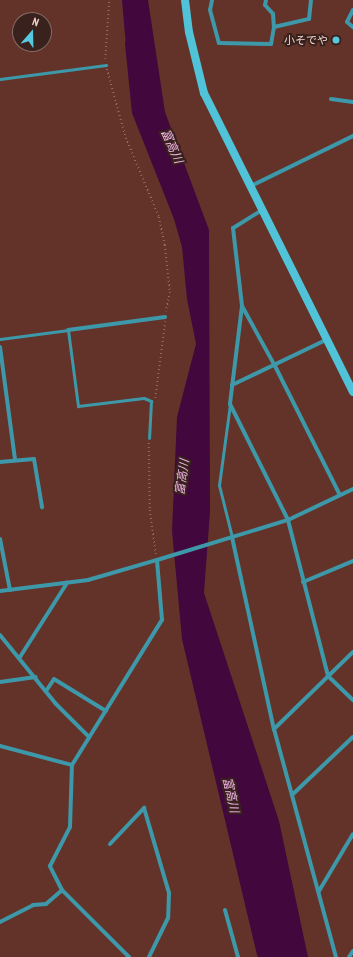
<!DOCTYPE html>
<html>
<head>
<meta charset="utf-8">
<style>
  body { margin:0 }
  #map { position:relative; width:353px; height:957px; overflow:hidden; background:#633329; font-family:"PT Sans Narrow","Noto Sans JP",sans-serif }
  div>[style] { position:absolute }
  .water>* { inset:0; background:#42073c }
  .river>* { height:14px; margin:-7px; padding:0 7px; transform-origin:7px; border-radius:7px; background:#42073c }
  .path>* { height:1.5px; margin-top:-0.75px; transform-origin:0; background:repeating-linear-gradient(90deg,#946a61 0 1px,transparent 0 4px) }
  .lane>* { height:3px; margin:-1.5px; padding:0 1.5px; transform-origin:1.5px; border-radius:1.5px; background:#3d98a9 }
  .street>* { height:4px; margin:-2px; padding:0 2px; transform-origin:2px; border-radius:2px; background:#3d98a9 }
  .secondary>* { height:8px; margin:-4px; padding:0 4px; transform-origin:4px; border-radius:4px; background:#50c3d9 }
  .dots>* { width:11px; height:11px; translate:-50% -50%; box-sizing:border-box; border:2px solid #39221e; border-radius:50% }
  span { translate:-50% -50%; white-space:nowrap; text-align:center; line-height:1.15; -webkit-text-stroke:4px #39221e; paint-order:stroke }
  .poi-label { font-size:11px; color:#f4d5ce }
  .right { translate:-100% -50%; text-align:right }
  .water-label { font-size:12px; color:#f5b6ea; font-style:italic }
  .north { position:absolute; left:12px; top:12px; width:40px; height:40px; box-sizing:border-box; background:#39221e; border:1px solid #846a64; border-radius:50%; rotate:20deg; font-size:11px; font-weight:700; line-height:16px; text-align:center; color:#f4d5ce }
  .north::after { content:''; display:block; margin:auto; width:14px; height:18px; background:#56c9e0; clip-path:polygon(50% 0,100% 100%,50% 72%,0 100%) }
</style>
</head>
<body>
<div id="map">
  <div class="water">
    <div style="clip-path:polygon(132px 0,148px 0,165px 112px,209px 230px,210px 512px,204px 593px,279px 821px,308px 957px,258px 957px,257px 955px,182px 639px,172px 531px,177px 417px,196px 344px,187px 299px,182px 247px,174px 219px,132px 113px,125px 44px)"></div>
  </div>
  <div class="river">
    <div style="left:129px;top:0;width:37px;rotate:85deg"></div>
  </div>
  <div class="path">
    <div style="left:105px;top:59px;width:59px;rotate:-86.1deg"></div>
    <div style="left:107px;top:69px;width:72px;rotate:74.6deg"></div>
    <div style="left:126px;top:138px;width:86px;rotate:67.3deg"></div>
    <div style="left:159px;top:217px;width:29px;rotate:78deg"></div>
    <div style="left:165px;top:245px;width:47px;rotate:83.9deg"></div>
    <div style="left:170px;top:292px;width:20px;rotate:101deg"></div>
    <div style="left:155px;top:398px;width:77px;rotate:-82.5deg"></div>
    <div style="left:149px;top:443px;width:67px;rotate:89.1deg"></div>
    <div style="left:150px;top:510px;width:45px;rotate:82.4deg"></div>
  </div>
  <div class="lane">
    <div style="left:0;top:79px;width:107px;rotate:-7.5deg"></div>
    <div style="left:0;top:339px;width:69px;rotate:-7.5deg"></div>
    <div style="left:68px;top:330px;width:77px;rotate:82.5deg"></div>
    <div style="left:78px;top:406px;width:66px;rotate:-6.9deg"></div>
    <div style="left:144px;top:398px;width:8px;rotate:23deg"></div>
    <div style="left:151px;top:401px;width:37px;rotate:93deg"></div>
    <div style="left:230px;top:404px;width:82px;rotate:97.7deg"></div>
    <div style="left:219px;top:485px;width:54px;rotate:76deg"></div>
  </div>
  <div class="street">
    <div style="left:212px;top:0;width:10px;rotate:101deg"></div>
    <div style="left:210px;top:10px;width:34px;rotate:75deg"></div>
    <div style="left:219px;top:43px;width:52px;rotate:1.1deg"></div>
    <div style="left:271px;top:44px;width:17px;rotate:-80deg"></div>
    <div style="left:274px;top:27px;width:36px;rotate:-13deg"></div>
    <div style="left:309px;top:19px;width:19px;rotate:-84deg"></div>
    <div style="left:266px;top:0;width:5px;rotate:101deg"></div>
    <div style="left:265px;top:5px;width:12px;rotate:48deg"></div>
    <div style="left:273px;top:14px;width:13px;rotate:86deg"></div>
    <div style="left:353px;top:10px;width:13px;rotate:117deg"></div>
    <div style="left:347px;top:22px;width:8px;rotate:40deg"></div>
    <div style="left:331px;top:99px;width:22px;rotate:8deg"></div>
    <div style="left:251px;top:186px;width:114px;rotate:-26.1deg"></div>
    <div style="left:262px;top:210px;width:34px;rotate:148deg"></div>
    <div style="left:233px;top:228px;width:79px;rotate:83.4deg"></div>
    <div style="left:242px;top:306px;width:99px;rotate:97deg"></div>
    <div style="left:230px;top:404px;width:130px;rotate:63.4deg"></div>
    <div style="left:288px;top:520px;width:161px;rotate:75.6deg"></div>
    <div style="left:328px;top:676px;width:35px;rotate:44deg"></div>
    <div style="left:242px;top:306px;width:68px;rotate:61.2deg"></div>
    <div style="left:275px;top:366px;width:144px;rotate:63.3deg"></div>
    <div style="left:68px;top:330px;width:98px;rotate:-7.6deg"></div>
    <div style="left:0;top:347px;width:114px;rotate:82.4deg"></div>
    <div style="left:232px;top:385px;width:104px;rotate:-25.6deg"></div>
    <div style="left:0;top:462px;width:34px;rotate:-5deg"></div>
    <div style="left:34px;top:459px;width:49px;rotate:80.5deg"></div>
    <div style="left:232px;top:537px;width:197px;rotate:77.7deg"></div>
    <div style="left:274px;top:729px;width:236px;rotate:74.8deg"></div>
    <div style="left:0;top:539px;width:52px;rotate:78.9deg"></div>
    <div style="left:303px;top:582px;width:54px;rotate:-22.8deg"></div>
    <div style="left:0;top:591px;width:89px;rotate:-7.1deg"></div>
    <div style="left:88px;top:580px;width:72px;rotate:-16.2deg"></div>
    <div style="left:157px;top:560px;width:137px;rotate:-17deg"></div>
    <div style="left:288px;top:520px;width:72px;rotate:-25.5deg"></div>
    <div style="left:0;top:635px;width:87px;rotate:51deg"></div>
    <div style="left:55px;top:703px;width:48px;rotate:45deg"></div>
    <div style="left:20px;top:657px;width:88px;rotate:-57.6deg"></div>
    <div style="left:0;top:682px;width:36px;rotate:-8deg"></div>
    <div style="left:46px;top:691px;width:14px;rotate:-56deg"></div>
    <div style="left:54px;top:679px;width:61px;rotate:31.6deg"></div>
    <div style="left:274px;top:729px;width:110px;rotate:-44.3deg"></div>
    <div style="left:0;top:746px;width:74px;rotate:14.8deg"></div>
    <div style="left:292px;top:795px;width:84px;rotate:-43.6deg"></div>
    <div style="left:110px;top:844px;width:50px;rotate:-46.6deg"></div>
    <div style="left:144px;top:808px;width:89px;rotate:73.6deg"></div>
    <div style="left:169px;top:893px;width:25px;rotate:92deg"></div>
    <div style="left:168px;top:918px;width:43px;rotate:116deg"></div>
    <div style="left:319px;top:891px;width:66px;rotate:-59.2deg"></div>
    <div style="left:225px;top:910px;width:49px;rotate:74.5deg"></div>
    <div style="left:0;top:922px;width:37px;rotate:-27deg"></div>
    <div style="left:33px;top:905px;width:13px;rotate:-4deg"></div>
    <div style="left:46px;top:904px;width:21px;rotate:-41deg"></div>
    <div style="left:129px;top:957px;width:95px;rotate:-135deg"></div>
    <div style="left:62px;top:890px;width:27px;rotate:-117deg"></div>
    <div style="left:50px;top:866px;width:44px;rotate:-62.9deg"></div>
    <div style="left:70px;top:827px;width:62px;rotate:-88.2deg"></div>
    <div style="left:72px;top:765px;width:171px;rotate:-58.2deg"></div>
    <div style="left:162px;top:620px;width:60px;rotate:-94.8deg"></div>
    <div style="left:349px;top:957px;width:7px;rotate:-56deg"></div>
  </div>
  <div class="secondary">
    <div style="left:185px;top:0;width:32px;rotate:83deg"></div>
    <div style="left:189px;top:32px;width:63px;rotate:76.2deg"></div>
    <div style="left:204px;top:93px;width:334px;rotate:63.5deg"></div>
  </div>
  <div class="dots">
    <div style="left:336px;top:40px;background:#56c9e0"></div>
  </div>
  <div class="poi-label">
    <span class="right" style="left:328px;top:40px">小そでや</span>
  </div>
  <div class="water-label">
    <span style="left:172px;top:146px;rotate:66deg">富高川</span>
    <span style="left:182px;top:477px;rotate:-82deg">富高川</span>
    <span style="left:231px;top:795px;rotate:77deg">富高川</span>
  </div>
  <div class="north">N</div>
</div>
</body>
</html>
